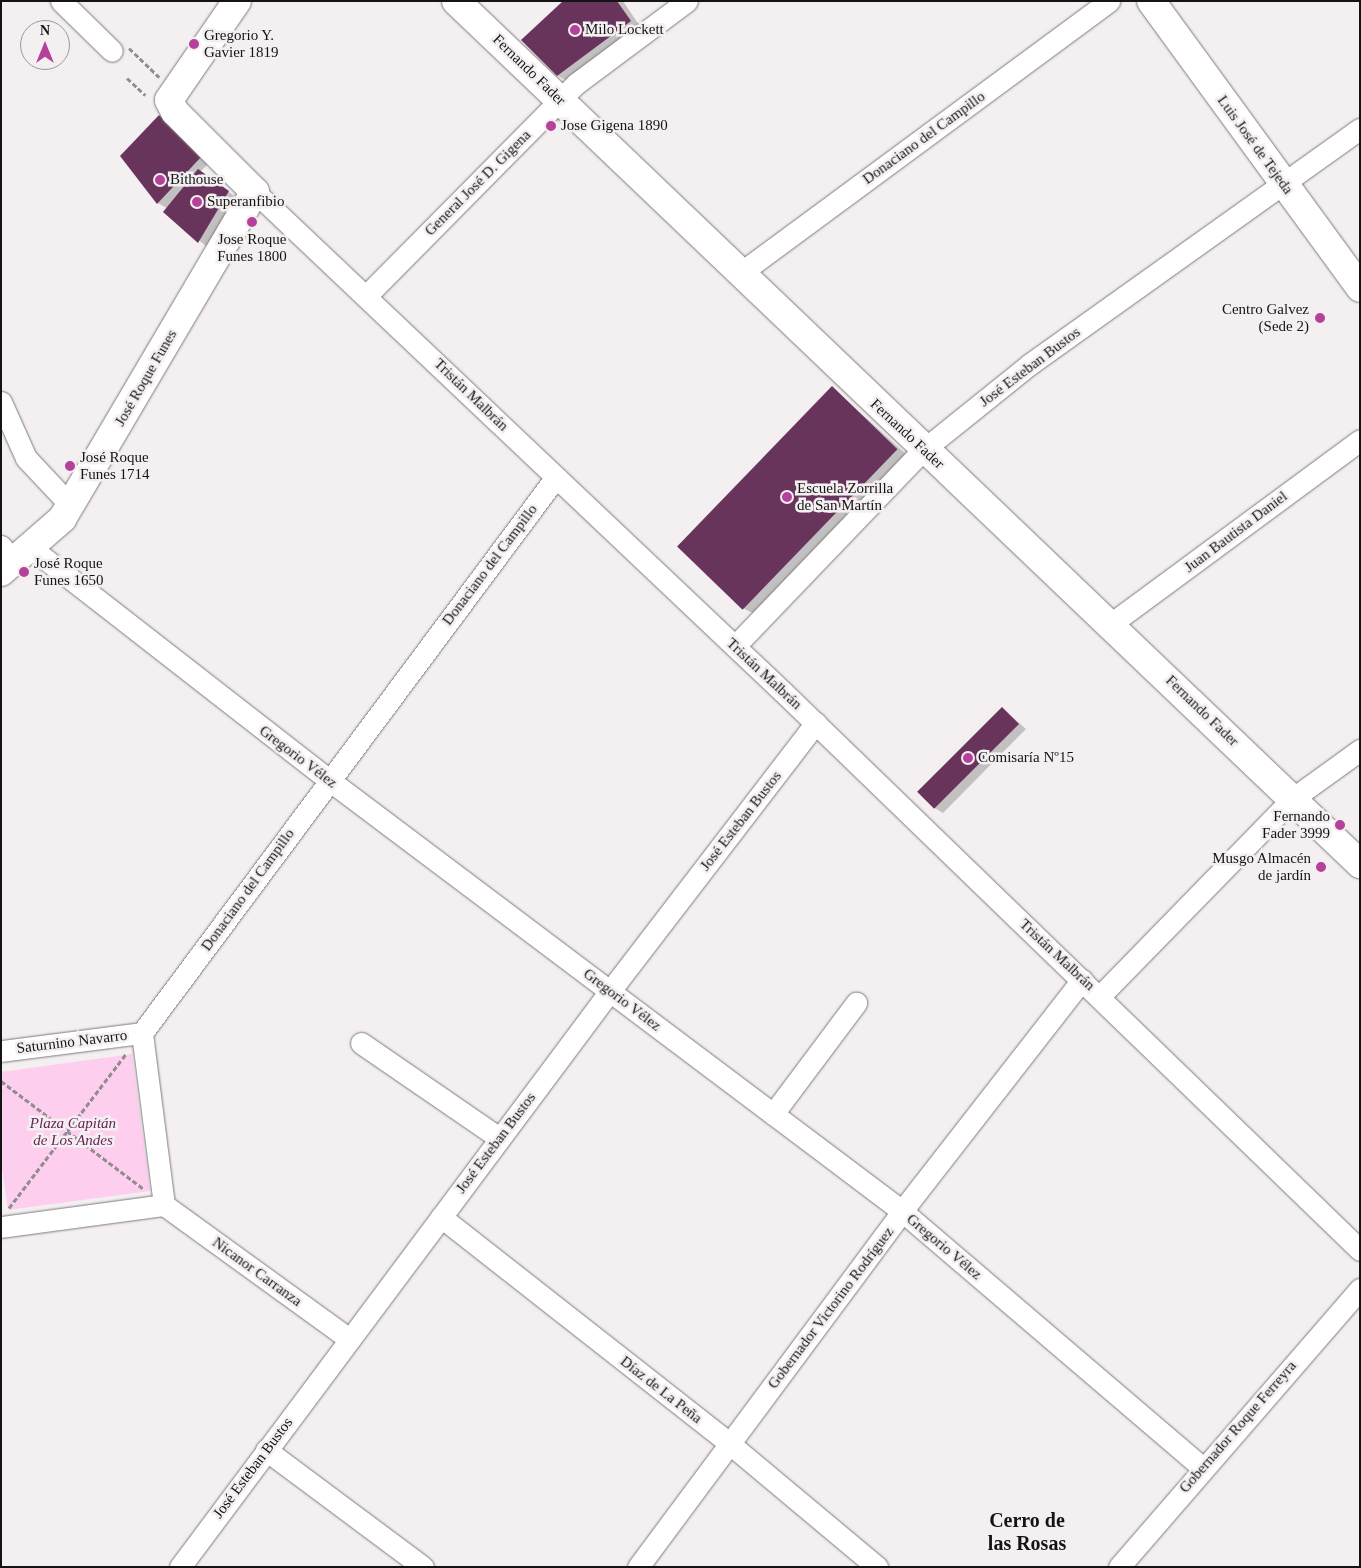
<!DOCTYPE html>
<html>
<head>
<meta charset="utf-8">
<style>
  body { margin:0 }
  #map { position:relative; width:1361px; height:1568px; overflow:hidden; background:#f4f0f2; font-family:Georgia,serif }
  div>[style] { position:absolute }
  .green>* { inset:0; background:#fdceee }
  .shadow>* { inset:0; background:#0003 }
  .building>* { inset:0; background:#69345b; transform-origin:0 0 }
  .path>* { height:3px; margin-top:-1.5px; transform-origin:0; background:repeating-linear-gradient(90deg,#918e8f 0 5px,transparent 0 7.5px) }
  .roads { filter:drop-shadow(0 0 1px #7d797c) drop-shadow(0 0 1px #7d797c) }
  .minor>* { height:21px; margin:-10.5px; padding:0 10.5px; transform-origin:10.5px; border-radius:10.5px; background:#fff }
  .major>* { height:28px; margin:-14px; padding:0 14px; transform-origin:14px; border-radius:14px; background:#fff }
  .dots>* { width:14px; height:14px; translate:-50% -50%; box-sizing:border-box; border:2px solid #f4f0f2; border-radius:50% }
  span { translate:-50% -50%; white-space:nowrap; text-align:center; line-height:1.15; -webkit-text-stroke:5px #f4f0f2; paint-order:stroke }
  .poi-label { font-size:15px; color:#151414 }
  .left { translate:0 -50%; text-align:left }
  .right { translate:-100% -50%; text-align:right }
  .street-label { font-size:15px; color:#151414 }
  .park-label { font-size:15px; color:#6a2259; font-style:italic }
  .district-label { font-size:20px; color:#151414; font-weight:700 }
  .frame { position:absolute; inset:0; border:2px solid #151414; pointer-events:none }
  .north { position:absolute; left:20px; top:20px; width:50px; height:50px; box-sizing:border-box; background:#f4f0f2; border:1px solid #9b9899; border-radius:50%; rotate:0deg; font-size:14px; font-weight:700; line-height:20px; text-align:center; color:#151414 }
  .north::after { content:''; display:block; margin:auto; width:18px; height:22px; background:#b5419b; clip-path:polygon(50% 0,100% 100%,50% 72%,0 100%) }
</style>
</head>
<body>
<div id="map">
  <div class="green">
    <div style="clip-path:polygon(132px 1054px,150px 1191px,8px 1210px,1px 1161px,1px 1072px)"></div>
  </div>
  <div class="shadow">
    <div style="clip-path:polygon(565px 1px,623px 1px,641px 28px,568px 82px,557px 75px)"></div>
    <div style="clip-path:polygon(159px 117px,210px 162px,200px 172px,236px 197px,207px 247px,165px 212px,168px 209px,158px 203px,122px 156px)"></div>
    <div style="clip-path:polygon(832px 387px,908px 456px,754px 614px,743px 608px)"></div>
    <div style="clip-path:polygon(1002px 708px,1026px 729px,943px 813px,935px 808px,919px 792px)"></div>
  </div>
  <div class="building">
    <div style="clip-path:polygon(563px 1px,617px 1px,631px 21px,557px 76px,521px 40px)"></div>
    <div style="clip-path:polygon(159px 115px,202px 156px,157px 204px,120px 156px)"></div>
    <div style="clip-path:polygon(198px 169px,229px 191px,198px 243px,163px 212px)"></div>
    <div style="left:832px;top:386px;width:91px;height:223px;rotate:44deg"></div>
    <div style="left:1002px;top:707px;width:24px;height:120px;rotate:45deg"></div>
  </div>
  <div class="path">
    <div style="left:129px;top:48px;width:42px;rotate:44deg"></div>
    <div style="left:127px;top:78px;width:25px;rotate:43deg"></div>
    <div style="left:1px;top:1081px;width:179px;rotate:37.1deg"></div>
    <div style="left:9px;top:1208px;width:193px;rotate:-52.8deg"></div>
  </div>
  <div class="roads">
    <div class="minor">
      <div style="left:61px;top:1px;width:71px;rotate:44.4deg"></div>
      <div style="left:255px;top:192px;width:727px;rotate:43.44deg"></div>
      <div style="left:783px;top:692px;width:803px;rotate:44.04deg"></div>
      <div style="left:739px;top:274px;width:460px;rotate:-36.4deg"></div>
      <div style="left:367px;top:295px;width:298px;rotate:-45.3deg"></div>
      <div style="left:577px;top:83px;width:137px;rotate:-36.7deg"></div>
      <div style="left:1px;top:402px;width:61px;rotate:65.9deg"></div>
      <div style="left:26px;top:458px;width:66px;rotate:46.8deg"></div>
      <div style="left:1px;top:546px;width:21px;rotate:51deg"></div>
      <div style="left:31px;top:548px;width:378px;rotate:37.9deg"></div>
      <div style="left:329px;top:780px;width:717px;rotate:36.95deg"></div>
      <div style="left:902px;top:1211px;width:394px;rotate:40.5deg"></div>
      <div style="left:1112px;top:623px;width:308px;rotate:-36.4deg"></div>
      <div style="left:735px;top:646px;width:272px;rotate:-46.2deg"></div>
      <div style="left:923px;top:450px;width:137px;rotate:-38.8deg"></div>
      <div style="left:1030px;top:364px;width:405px;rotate:-35.5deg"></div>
      <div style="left:1100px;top:996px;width:275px;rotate:-45.7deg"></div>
      <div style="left:1292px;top:799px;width:84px;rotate:-35.8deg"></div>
      <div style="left:361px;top:1043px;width:168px;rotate:34.5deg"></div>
      <div style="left:1px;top:1051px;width:142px;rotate:-7.3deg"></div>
      <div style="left:773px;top:1114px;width:139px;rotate:-53.2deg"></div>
      <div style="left:164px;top:1205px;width:228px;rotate:35.9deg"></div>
      <div style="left:441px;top:1217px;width:367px;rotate:38.1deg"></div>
      <div style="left:730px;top:1444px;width:192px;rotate:39.9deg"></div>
      <div style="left:1px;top:1227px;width:164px;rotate:-7.7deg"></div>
      <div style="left:164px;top:1205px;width:173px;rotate:-97.3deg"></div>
      <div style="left:142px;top:1033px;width:693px;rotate:-53.33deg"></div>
      <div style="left:266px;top:1450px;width:196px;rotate:36.7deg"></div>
      <div style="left:180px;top:1567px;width:719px;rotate:-53.26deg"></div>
      <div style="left:610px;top:991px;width:338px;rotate:-52.5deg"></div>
      <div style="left:638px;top:1567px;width:443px;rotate:-53.4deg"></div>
      <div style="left:902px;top:1211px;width:293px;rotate:-52.1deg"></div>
      <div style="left:1119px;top:1567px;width:368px;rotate:-49.1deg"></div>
    </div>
    <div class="major">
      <div style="left:456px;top:1px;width:1250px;rotate:43.67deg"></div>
      <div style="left:1151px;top:1px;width:355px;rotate:53.9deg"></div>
      <div style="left:1px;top:572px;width:81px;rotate:-41deg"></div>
      <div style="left:62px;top:519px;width:380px;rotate:-59.5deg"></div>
      <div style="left:255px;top:192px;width:113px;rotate:-135deg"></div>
      <div style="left:175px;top:112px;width:13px;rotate:-117deg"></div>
      <div style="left:169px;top:100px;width:120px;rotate:-55.5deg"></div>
    </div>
  </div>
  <div class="dots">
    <div style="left:575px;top:30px;background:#b5419b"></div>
    <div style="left:194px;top:44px;background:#b5419b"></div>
    <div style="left:551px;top:126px;background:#b5419b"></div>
    <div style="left:160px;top:180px;background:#b5419b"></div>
    <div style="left:197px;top:202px;background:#b5419b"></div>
    <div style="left:252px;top:222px;background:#b5419b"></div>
    <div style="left:1320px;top:318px;background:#b5419b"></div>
    <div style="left:70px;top:466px;background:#b5419b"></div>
    <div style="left:787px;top:497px;background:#b5419b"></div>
    <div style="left:24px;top:572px;background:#b5419b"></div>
    <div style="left:968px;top:758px;background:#b5419b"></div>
    <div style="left:1340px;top:825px;background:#b5419b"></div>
    <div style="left:1321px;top:867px;background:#b5419b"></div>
  </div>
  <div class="poi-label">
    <span class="left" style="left:585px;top:30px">Milo Lockett</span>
    <span class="left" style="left:204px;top:44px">Gregorio Y.<br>Gavier 1819</span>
    <span class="left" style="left:561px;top:126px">Jose Gigena 1890</span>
    <span class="left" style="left:170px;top:180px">Bithouse</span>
    <span class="left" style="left:207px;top:202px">Superanfibio</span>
    <span style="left:252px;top:248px">Jose Roque<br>Funes 1800</span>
    <span class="right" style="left:1309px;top:318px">Centro Galvez<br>(Sede 2)</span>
    <span class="left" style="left:80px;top:466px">José Roque<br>Funes 1714</span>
    <span class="left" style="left:797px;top:497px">Escuela Zorrilla<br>de San Martín</span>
    <span class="left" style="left:34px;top:572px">José Roque<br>Funes 1650</span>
    <span class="left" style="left:978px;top:758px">Comisaría Nº15</span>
    <span class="right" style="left:1330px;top:825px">Fernando<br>Fader 3999</span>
    <span class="right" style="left:1311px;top:867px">Musgo Almacén<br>de jardín</span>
  </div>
  <div class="street-label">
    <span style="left:529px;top:70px;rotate:44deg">Fernando Fader</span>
    <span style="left:924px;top:138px;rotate:-36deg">Donaciano del Campillo</span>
    <span style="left:1255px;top:145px;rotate:54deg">Luis José de Tejeda</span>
    <span style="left:478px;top:183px;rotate:-45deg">General José D. Gigena</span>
    <span style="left:1030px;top:367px;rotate:-37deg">José Esteban Bustos</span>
    <span style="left:146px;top:378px;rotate:-60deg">José Roque Funes</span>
    <span style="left:471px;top:395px;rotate:44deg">Tristán Malbrán</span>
    <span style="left:907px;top:434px;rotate:43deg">Fernando Fader</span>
    <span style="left:1236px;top:532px;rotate:-37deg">Juan Bautista Daniel</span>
    <span style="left:490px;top:565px;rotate:-53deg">Donaciano del Campillo</span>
    <span style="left:764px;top:674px;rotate:43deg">Tristán Malbrán</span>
    <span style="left:1202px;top:711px;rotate:44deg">Fernando Fader</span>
    <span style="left:298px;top:757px;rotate:37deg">Gregorio Vélez</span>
    <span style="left:741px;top:821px;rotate:-52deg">José Esteban Bustos</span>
    <span style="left:248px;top:890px;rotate:-54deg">Donaciano del Campillo</span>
    <span style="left:1057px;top:955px;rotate:43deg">Tristán Malbrán</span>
    <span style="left:622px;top:1000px;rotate:37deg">Gregorio Vélez</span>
    <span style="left:72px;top:1042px;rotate:-7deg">Saturnino Navarro</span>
    <span style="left:496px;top:1143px;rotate:-53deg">José Esteban Bustos</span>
    <span style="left:944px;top:1247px;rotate:40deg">Gregorio Vélez</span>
    <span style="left:257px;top:1272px;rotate:36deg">Nicanor Carranza</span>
    <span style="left:831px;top:1308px;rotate:-53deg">Gobernador Victorino Rodríguez</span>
    <span style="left:661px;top:1390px;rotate:38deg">Díaz de La Peña</span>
    <span style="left:1238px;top:1427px;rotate:-49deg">Gobernador Roque Ferreyra</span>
    <span style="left:253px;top:1468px;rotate:-53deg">José Esteban Bustos</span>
  </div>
  <div class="park-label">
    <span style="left:73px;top:1132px">Plaza Capitán<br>de Los Andes</span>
  </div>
  <div class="district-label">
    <span style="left:1027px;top:1532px">Cerro de<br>las Rosas</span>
  </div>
  <div class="frame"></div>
  <div class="north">N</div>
</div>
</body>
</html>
